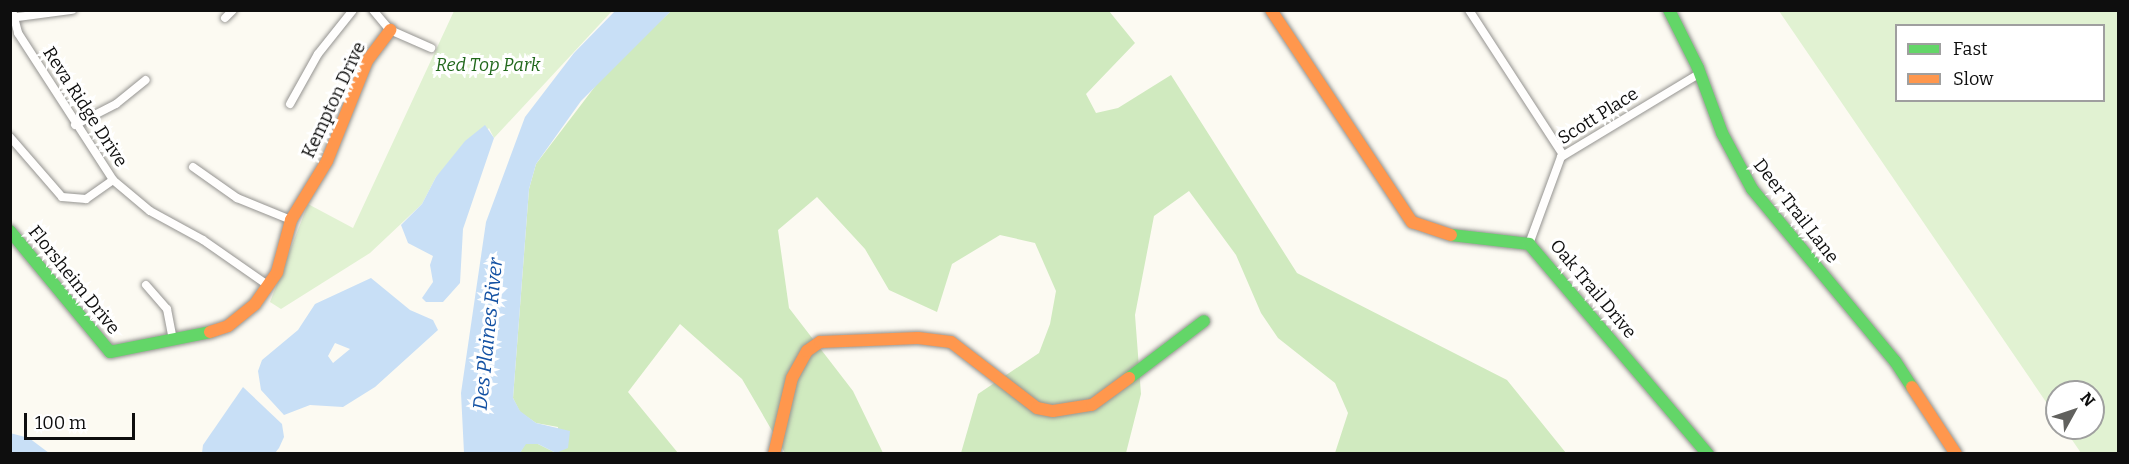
<!DOCTYPE html>
<html>
<head>
<meta charset="utf-8">
<style>
  body { margin:0 }
  #map { position:relative; width:2129px; height:464px; overflow:hidden; background:#fcfaf2; font-family:Bitter,serif }
  div>[style] { position:absolute }
  .green>* { inset:0; background:#e1f2d2 }
  .forest>* { inset:0; background:#d0eabf }
  .water>* { inset:0; background:#c8dff6 }
  .roads { filter:drop-shadow(0 0 2px #959491) drop-shadow(0 0 2px #959491) }
  .street>* { height:8px; margin:-4px; padding:0 4px; transform-origin:4px; border-radius:4px; background:#fffefd }
  .fast>* { height:12px; margin:-6px; padding:0 6px; transform-origin:6px; border-radius:6px; background:#63d668 }
  .slow>* { height:12px; margin:-6px; padding:0 6px; transform-origin:6px; border-radius:6px; background:#ff974d }
  span { translate:-50% -50%; white-space:nowrap; text-align:center; line-height:1.15; -webkit-text-stroke:6px #fff; paint-order:stroke }
  .park-label { font-size:18px; color:#21681c; font-style:italic }
  .street-label { font-size:18px; color:#0e0e0e }
  .water-label { font-size:20px; color:#1351a3; font-style:italic }
  .frame { position:absolute; inset:0; border:12px solid #0e0e0e; pointer-events:none }
  .legend { position:absolute; left:1895px; top:24px; width:210px; height:78px; box-sizing:border-box; background:#fff; border:2px solid #9f9f9f; margin:0; padding:8px 10px; list-style:none; font-size:18px; color:#0e0e0e }
  .legend li { display:flex; align-items:center; gap:12px; height:30px }
  .legend b { width:30px; border:2px solid #9f9f9f }
  .north { position:absolute; left:2045px; top:380px; width:60px; height:60px; box-sizing:border-box; background:#fff; border:2px solid #9f9f9f; border-radius:50%; rotate:50deg; font-size:16px; font-weight:700; line-height:24px; text-align:center; color:#0e0e0e }
  .north::after { content:''; display:block; margin:auto; width:21px; height:27px; background:#61615e; clip-path:polygon(50% 0,100% 100%,50% 72%,0 100%) }
  .scale { position:absolute; left:24px; top:413px; width:111px; height:27px; box-sizing:border-box; border:3px solid #0e0e0e; border-top:0; padding-left:8px; font-size:18px; line-height:21px; white-space:nowrap; color:#0e0e0e; -webkit-text-stroke:4px #fff; paint-order:stroke }
</style>
</head>
<body>
<div id="map">
  <div class="green">
    <div style="clip-path:polygon(454px 11px,612px 11px,494px 138px,489px 128px,436px 177px,422px 204px,370px 253px,281px 309px,270px 302px,308px 204px,353px 228px)"></div>
    <div style="clip-path:polygon(evenodd,1779px 11px,2118px 11px,2118px 453px,2081px 453px,2064px 428px,2093px 428px,2093px 392px,2057px 392px,2057px 418px,1779px 11px,1896px 26px,2104px 26px,2104px 100px,1896px 100px,1896px 26px)"></div>
  </div>
  <div class="forest">
    <div style="clip-path:polygon(671px 11px,1109px 11px,1135px 43px,1086px 94px,1096px 113px,1118px 108px,1171px 75px,1297px 273px,1507px 380px,1566px 453px,1335px 453px,1348px 413px,1335px 383px,1278px 338px,1261px 313px,1236px 255px,1189px 191px,1154px 216px,1135px 315px,1141px 394px,1126px 453px,961px 453px,978px 394px,1039px 353px,1050px 324px,1056px 291px,1035px 243px,1000px 235px,952px 264px,937px 312px,889px 290px,865px 249px,817px 197px,778px 230px,789px 308px,853px 391px,883px 453px,785px 453px,742px 379px,680px 324px,628px 392px,678px 453px,520px 453px,525px 444px,538px 444px,556px 453px,558px 427px,536px 423px,520px 412px,513px 398px,529px 189px,536px 164px,606px 72px)"></div>
  </div>
  <div class="water">
    <div style="clip-path:polygon(615px 11px,671px 11px,581px 101px,536px 164px,529px 189px,513px 398px,520px 411px,536px 423px,570px 431px,568px 448px,556px 453px,538px 444px,526px 444px,520px 453px,464px 453px,461px 393px,486px 222px,525px 117px,574px 53px)"></div>
    <div style="clip-path:polygon(485px 125px,494px 138px,463px 229px,460px 283px,443px 302px,426px 302px,422px 298px,433px 282px,430px 265px,433px 256px,408px 243px,401px 225px,422px 204px,436px 177px,465px 141px)"></div>
    <div style="clip-path:polygon(evenodd,371px 278px,410px 310px,433px 320px,438px 330px,375px 387px,343px 407px,310px 405px,284px 415px,261px 390px,258px 371px,262px 360px,298px 330px,315px 304px,371px 278px,335px 343px,350px 349px,333px 363px,328px 356px,335px 343px)"></div>
    <div style="clip-path:polygon(243px 387px,282px 424px,284px 437px,279px 448px,275px 453px,202px 453px,203px 445px)"></div>
    <div style="clip-path:polygon(10px 433px,29px 438px,49px 453px,11px 453px)"></div>
  </div>
  <div class="roads">
    <div class="street">
      <div style="left:12px;top:10px;width:24px;rotate:75deg"></div>
      <div style="left:18px;top:33px;width:175px;rotate:57.1deg"></div>
      <div style="left:113px;top:180px;width:48px;rotate:40deg"></div>
      <div style="left:150px;top:211px;width:60px;rotate:28.7deg"></div>
      <div style="left:203px;top:240px;width:80px;rotate:34.9deg"></div>
      <div style="left:373px;top:10px;width:26px;rotate:50deg"></div>
      <div style="left:390px;top:30px;width:45px;rotate:23.7deg"></div>
      <div style="left:1469px;top:10px;width:173px;rotate:57deg"></div>
      <div style="left:10px;top:18px;width:63px;rotate:-7.4deg"></div>
      <div style="left:225px;top:18px;width:11px;rotate:-45deg"></div>
      <div style="left:290px;top:104px;width:57px;rotate:-60.8deg"></div>
      <div style="left:318px;top:54px;width:56px;rotate:-51.5deg"></div>
      <div style="left:75px;top:125px;width:46px;rotate:-27.1deg"></div>
      <div style="left:116px;top:104px;width:38px;rotate:-39deg"></div>
      <div style="left:10px;top:137px;width:79px;rotate:49.1deg"></div>
      <div style="left:62px;top:197px;width:24px;rotate:5deg"></div>
      <div style="left:86px;top:199px;width:33px;rotate:-35deg"></div>
      <div style="left:193px;top:167px;width:54px;rotate:35.2deg"></div>
      <div style="left:237px;top:198px;width:58px;rotate:22.2deg"></div>
      <div style="left:1529px;top:244px;width:93px;rotate:-69.8deg"></div>
      <div style="left:1561px;top:157px;width:162px;rotate:-31.1deg"></div>
      <div style="left:146px;top:285px;width:32px;rotate:49deg"></div>
      <div style="left:167px;top:309px;width:32px;rotate:79deg"></div>
    </div>
    <div class="fast">
      <div style="left:1669px;top:10px;width:65px;rotate:63.4deg"></div>
      <div style="left:1698px;top:68px;width:69px;rotate:69.7deg"></div>
      <div style="left:1722px;top:133px;width:64px;rotate:61.8deg"></div>
      <div style="left:1752px;top:189px;width:224px;rotate:50.3deg"></div>
      <div style="left:1895px;top:361px;width:31px;rotate:57deg"></div>
      <div style="left:10px;top:231px;width:157px;rotate:50.4deg"></div>
      <div style="left:110px;top:352px;width:102px;rotate:-11.3deg"></div>
      <div style="left:1451px;top:235px;width:79px;rotate:6.6deg"></div>
      <div style="left:1529px;top:244px;width:276px;rotate:49.6deg"></div>
      <div style="left:1129px;top:378px;width:94px;rotate:-37.2deg"></div>
    </div>
    <div class="slow">
      <div style="left:1271px;top:10px;width:255px;rotate:56.4deg"></div>
      <div style="left:1412px;top:222px;width:41px;rotate:18.4deg"></div>
      <div style="left:210px;top:332px;width:19px;rotate:-18deg"></div>
      <div style="left:228px;top:326px;width:35px;rotate:-39deg"></div>
      <div style="left:255px;top:304px;width:39px;rotate:-55deg"></div>
      <div style="left:277px;top:272px;width:54px;rotate:-74.9deg"></div>
      <div style="left:291px;top:220px;width:69px;rotate:-58.6deg"></div>
      <div style="left:327px;top:161px;width:108px;rotate:-68.2deg"></div>
      <div style="left:367px;top:61px;width:39px;rotate:-53deg"></div>
      <div style="left:1912px;top:387px;width:80px;rotate:56.7deg"></div>
      <div style="left:774px;top:454px;width:78px;rotate:-76.7deg"></div>
      <div style="left:792px;top:378px;width:31px;rotate:-61deg"></div>
      <div style="left:807px;top:351px;width:16px;rotate:-35deg"></div>
      <div style="left:820px;top:342px;width:98px;rotate:-2.3deg"></div>
      <div style="left:918px;top:338px;width:33px;rotate:7deg"></div>
      <div style="left:951px;top:342px;width:108px;rotate:37.5deg"></div>
      <div style="left:1037px;top:408px;width:16px;rotate:11deg"></div>
      <div style="left:1053px;top:411px;width:39px;rotate:-9deg"></div>
      <div style="left:1092px;top:405px;width:46px;rotate:-36.1deg"></div>
    </div>
  </div>
  <div class="park-label">
    <span style="left:488px;top:65px">Red Top Park</span>
  </div>
  <div class="street-label">
    <span style="left:334px;top:100px;rotate:-65deg">Kempton Drive</span>
    <span style="left:85px;top:107px;rotate:57deg">Reva Ridge Drive</span>
    <span style="left:1598px;top:116px;rotate:-32deg">Scott Place</span>
    <span style="left:1796px;top:211px;rotate:52deg">Deer Trail Lane</span>
    <span style="left:74px;top:280px;rotate:51deg">Florsheim Drive</span>
    <span style="left:1593px;top:289px;rotate:50deg">Oak Trail Drive</span>
  </div>
  <div class="water-label">
    <span style="left:488px;top:334px;rotate:-84deg">Des Plaines River</span>
  </div>
  <div class="frame"></div>
  <ul class="legend">
  <li><b style="height:8px;background:#63d668"></b>Fast</li>
  <li><b style="height:8px;background:#ff974d"></b>Slow</li>
  </ul>
  <div class="north">N</div>
  <div class="scale">100 m</div>
</div>
</body>
</html>
